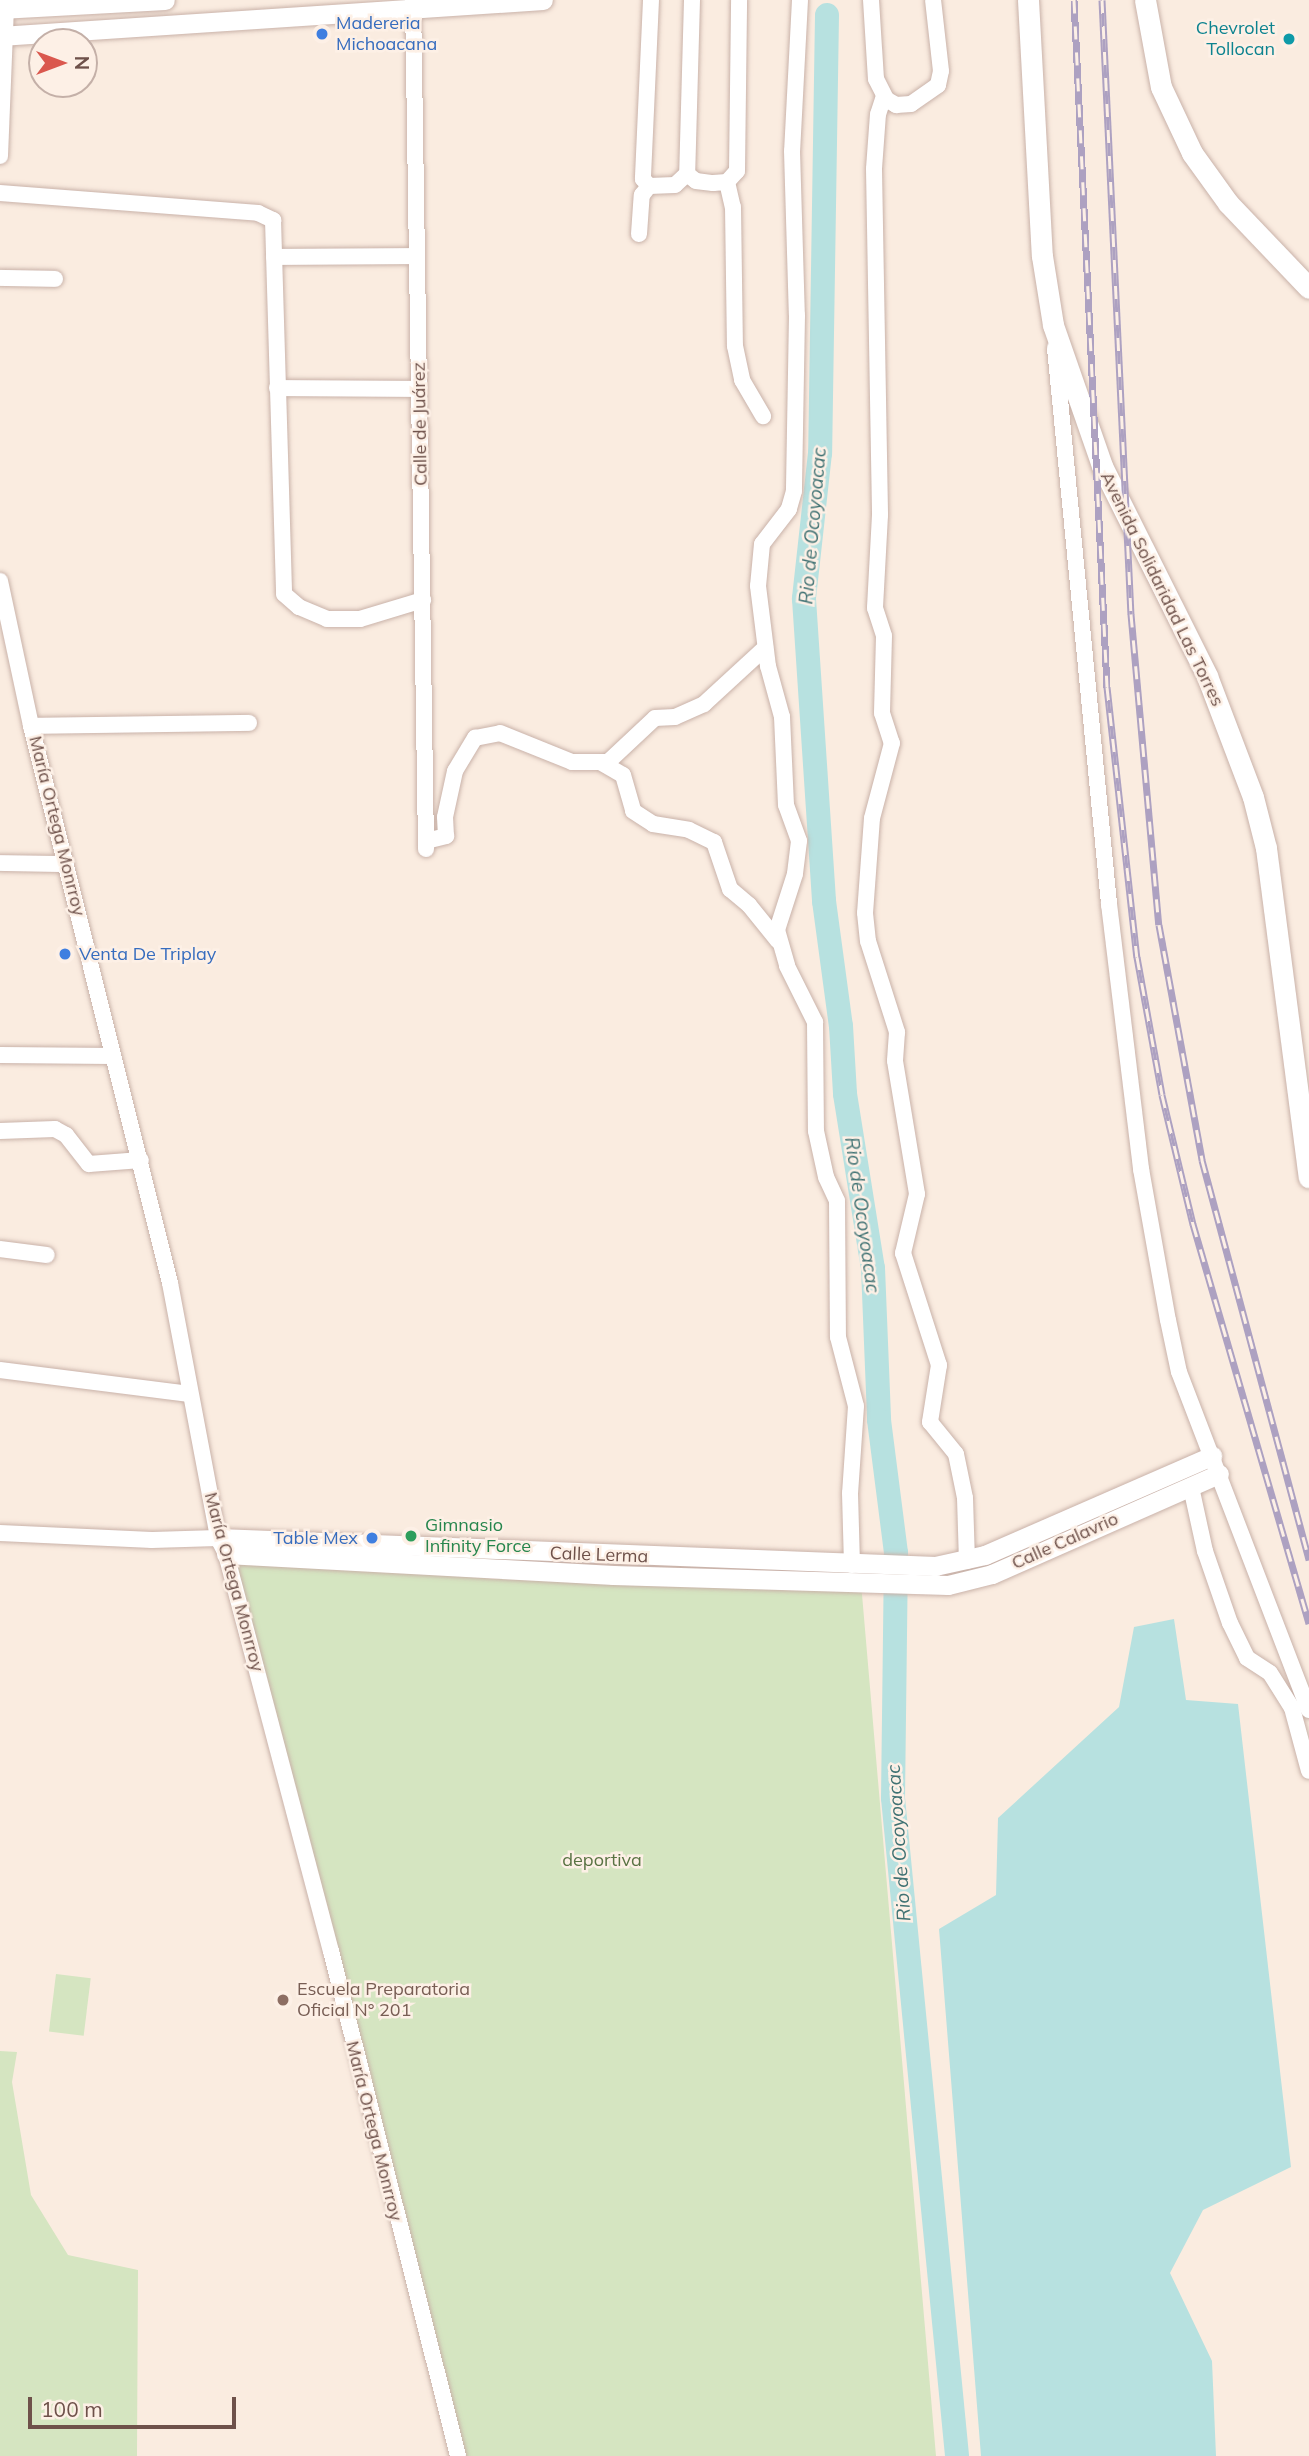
<!DOCTYPE html>
<html>
<head>
<meta charset="utf-8">
<style>
  body { margin:0 }
  #map { position:relative; width:1309px; height:2456px; overflow:hidden; background:#faece0; font-family:Mulish,sans-serif }
  div>[style] { position:absolute }
  .green>* { inset:0; background:#d5e5c1; transform-origin:0 0 }
  .water>* { inset:0; background:#b7e1e0 }
  .river>* { height:24px; margin:-12px; padding:0 12px; transform-origin:12px; border-radius:12px; background:#b7e1e0 }
  .roads { filter:drop-shadow(0 0 2px #c9b2a9) drop-shadow(0 0 2px #c9b2a9) }
  .minor>* { height:16px; margin:-8px; padding:0 8px; transform-origin:8px; border-radius:8px; background:#fff }
  .tertiary>* { height:19px; margin:-9.5px; padding:0 9.5px; transform-origin:9.5px; border-radius:9.5px; background:#fff }
  .secondary>* { height:21px; margin:-10.5px; padding:0 10.5px; transform-origin:10.5px; border-radius:10.5px; background:#fff }
  .rail>* { height:7px; margin-top:-3.5px; transform-origin:0; background:repeating-linear-gradient(90deg,#fdf0e6 0 13px,#ada1c1 0 26px); box-sizing:border-box; border-block:2px solid #ada1c1 }
  .dots>* { width:19px; height:19px; translate:-50% -50%; box-sizing:border-box; border:4px solid #fdf0e6; border-radius:50% }
  span { translate:-50% -50%; white-space:nowrap; text-align:center; line-height:1.15; -webkit-text-stroke:5px #fdf0e6; paint-order:stroke }
  .shop-label { font-size:18px; color:#366cbe }
  .left { translate:0 -50%; text-align:left }
  .right { translate:-100% -50%; text-align:right }
  .culture-label { font-size:18px; color:#0d838f }
  .street-label { font-size:18px; color:#6e514a }
  .leisure-label { font-size:18px; color:#27864d }
  .park-label { font-size:18px; color:#597343 }
  .education-label { font-size:18px; color:#785e54 }
  .water-label { font-size:19px; color:#407273; font-style:italic }
  .north { position:absolute; left:28px; top:28px; width:70px; height:70px; box-sizing:border-box; background:#fdf0e6; border:2px solid #c4b0a8; border-radius:50%; rotate:90deg; font-size:19px; font-weight:700; line-height:28px; text-align:center; color:#6e514a }
  .north::after { content:''; display:block; margin:auto; width:24px; height:32px; background:#da584e; clip-path:polygon(50% 0,100% 100%,50% 72%,0 100%) }
  .scale { position:absolute; left:28px; top:2397px; width:208px; height:32px; box-sizing:border-box; border:4px solid #6e514a; border-top:0; padding-left:9px; font-size:21px; line-height:24px; white-space:nowrap; color:#6e514a; -webkit-text-stroke:5px #fdf0e6; paint-order:stroke }
</style>
</head>
<body>
<div id="map">
  <div class="green">
    <div style="clip-path:polygon(233px 1553px,493px 1579px,860px 1571px,936px 2456px,463px 2456px)"></div>
    <div style="left:56px;top:1974px;width:35px;height:58px;rotate:7deg"></div>
    <div style="clip-path:polygon(0 2051px,17px 2052px,12px 2082px,31px 2195px,68px 2255px,138px 2270px,137px 2456px,0 2456px)"></div>
  </div>
  <div class="water">
    <div style="clip-path:polygon(1174px 1619px,1186px 1700px,1238px 1704px,1291px 2167px,1203px 2210px,1170px 2273px,1212px 2361px,1216px 2456px,981px 2456px,939px 1929px,996px 1895px,998px 1818px,1119px 1707px,1134px 1627px)"></div>
  </div>
  <div class="river">
    <div style="left:827px;top:15px;width:438px;rotate:90.9deg"></div>
    <div style="left:820px;top:453px;width:147px;rotate:96.3deg"></div>
    <div style="left:804px;top:599px;width:303px;rotate:86.2deg"></div>
    <div style="left:824px;top:901px;width:126px;rotate:82.3deg"></div>
    <div style="left:841px;top:1026px;width:68px;rotate:86.6deg"></div>
    <div style="left:845px;top:1094px;width:176px;rotate:80.9deg"></div>
    <div style="left:873px;top:1268px;width:152px;rotate:87.7deg"></div>
    <div style="left:879px;top:1420px;width:134px;rotate:82.7deg"></div>
    <div style="left:896px;top:1553px;width:245px;rotate:90.7deg"></div>
    <div style="left:893px;top:1798px;width:661px;rotate:84.44deg"></div>
  </div>
  <div class="roads">
    <div class="minor">
      <div style="left:413px;top:0;width:849px;rotate:89.12deg"></div>
      <div style="left:651px;top:0;width:179px;rotate:92.6deg"></div>
      <div style="left:643px;top:179px;width:9px;rotate:49deg"></div>
      <div style="left:649px;top:186px;width:26px;rotate:-2deg"></div>
      <div style="left:675px;top:185px;width:16px;rotate:-43deg"></div>
      <div style="left:692px;top:0;width:174px;rotate:91.6deg"></div>
      <div style="left:687px;top:174px;width:11px;rotate:38deg"></div>
      <div style="left:696px;top:181px;width:17px;rotate:7deg"></div>
      <div style="left:713px;top:183px;width:14px;rotate:-4deg"></div>
      <div style="left:727px;top:182px;width:15px;rotate:-48deg"></div>
      <div style="left:737px;top:171px;width:171px;rotate:-89.3deg"></div>
      <div style="left:800px;top:0;width:151px;rotate:93deg"></div>
      <div style="left:792px;top:151px;width:164px;rotate:88.3deg"></div>
      <div style="left:797px;top:315px;width:176px;rotate:91deg"></div>
      <div style="left:794px;top:491px;width:19px;rotate:106deg"></div>
      <div style="left:789px;top:509px;width:44px;rotate:127.6deg"></div>
      <div style="left:762px;top:544px;width:42px;rotate:95.4deg"></div>
      <div style="left:758px;top:586px;width:81px;rotate:82.9deg"></div>
      <div style="left:768px;top:666px;width:53px;rotate:74.6deg"></div>
      <div style="left:782px;top:717px;width:88px;rotate:87.4deg"></div>
      <div style="left:786px;top:805px;width:38px;rotate:70deg"></div>
      <div style="left:799px;top:841px;width:33px;rotate:97deg"></div>
      <div style="left:795px;top:874px;width:59px;rotate:107.8deg"></div>
      <div style="left:777px;top:930px;width:37px;rotate:74deg"></div>
      <div style="left:787px;top:966px;width:63px;rotate:63.4deg"></div>
      <div style="left:815px;top:1022px;width:109px;rotate:89.5deg"></div>
      <div style="left:816px;top:1131px;width:47px;rotate:77.7deg"></div>
      <div style="left:826px;top:1177px;width:26px;rotate:65deg"></div>
      <div style="left:837px;top:1201px;width:136px;rotate:89.6deg"></div>
      <div style="left:838px;top:1337px;width:71px;rotate:75.4deg"></div>
      <div style="left:856px;top:1406px;width:87px;rotate:93.9deg"></div>
      <div style="left:850px;top:1493px;width:72px;rotate:88.4deg"></div>
      <div style="left:871px;top:0;width:79px;rotate:86.4deg"></div>
      <div style="left:876px;top:79px;width:22px;rotate:63deg"></div>
      <div style="left:886px;top:99px;width:12px;rotate:31deg"></div>
      <div style="left:896px;top:105px;width:15px;rotate:-4deg"></div>
      <div style="left:911px;top:104px;width:33px;rotate:-35deg"></div>
      <div style="left:938px;top:85px;width:14px;rotate:-78deg"></div>
      <div style="left:941px;top:71px;width:71px;rotate:-96.4deg"></div>
      <div style="left:884px;top:96px;width:19px;rotate:108deg"></div>
      <div style="left:878px;top:114px;width:55px;rotate:94.2deg"></div>
      <div style="left:874px;top:169px;width:346px;rotate:89deg"></div>
      <div style="left:880px;top:515px;width:93px;rotate:93.1deg"></div>
      <div style="left:875px;top:608px;width:29px;rotate:72deg"></div>
      <div style="left:884px;top:636px;width:77px;rotate:91.5deg"></div>
      <div style="left:882px;top:713px;width:32px;rotate:72deg"></div>
      <div style="left:892px;top:743px;width:78px;rotate:104.9deg"></div>
      <div style="left:872px;top:818px;width:95px;rotate:94.2deg"></div>
      <div style="left:865px;top:913px;width:28px;rotate:84deg"></div>
      <div style="left:868px;top:941px;width:96px;rotate:72.3deg"></div>
      <div style="left:897px;top:1032px;width:29px;rotate:94deg"></div>
      <div style="left:895px;top:1061px;width:135px;rotate:80.6deg"></div>
      <div style="left:917px;top:1194px;width:61px;rotate:103.3deg"></div>
      <div style="left:903px;top:1253px;width:118px;rotate:72.2deg"></div>
      <div style="left:939px;top:1365px;width:58px;rotate:99deg"></div>
      <div style="left:930px;top:1422px;width:41px;rotate:50.9deg"></div>
      <div style="left:956px;top:1454px;width:45px;rotate:78.4deg"></div>
      <div style="left:965px;top:1498px;width:63px;rotate:88.2deg"></div>
      <div style="left:0;top:156px;width:147px;rotate:-87.7deg"></div>
      <div style="left:727px;top:182px;width:26px;rotate:77deg"></div>
      <div style="left:733px;top:207px;width:139px;rotate:89.2deg"></div>
      <div style="left:735px;top:346px;width:35px;rotate:78deg"></div>
      <div style="left:742px;top:380px;width:42px;rotate:59.7deg"></div>
      <div style="left:0;top:193px;width:259px;rotate:4.4deg"></div>
      <div style="left:258px;top:213px;width:17px;rotate:25deg"></div>
      <div style="left:273px;top:220px;width:374px;rotate:88.3deg"></div>
      <div style="left:284px;top:594px;width:20px;rotate:41deg"></div>
      <div style="left:299px;top:607px;width:30px;rotate:23deg"></div>
      <div style="left:327px;top:619px;width:33px"></div>
      <div style="left:360px;top:619px;width:66px;rotate:-16.8deg"></div>
      <div style="left:639px;top:234px;width:39px;rotate:-86deg"></div>
      <div style="left:642px;top:195px;width:11px;rotate:-52deg"></div>
      <div style="left:274px;top:257px;width:143px;rotate:-0.4deg"></div>
      <div style="left:0;top:278px;width:55px;rotate:1deg"></div>
      <div style="left:1055px;top:348px;width:559px;rotate:84.45deg"></div>
      <div style="left:1109px;top:904px;width:267px;rotate:83.1deg"></div>
      <div style="left:1141px;top:1169px;width:153px;rotate:79.9deg"></div>
      <div style="left:1168px;top:1320px;width:53px;rotate:78.1deg"></div>
      <div style="left:1179px;top:1372px;width:362px;rotate:69deg"></div>
      <div style="left:277px;top:388px;width:142px;rotate:0.4deg"></div>
      <div style="left:0;top:581px;width:148px;rotate:77.9deg"></div>
      <div style="left:31px;top:726px;width:574px;rotate:75.99deg"></div>
      <div style="left:170px;top:1283px;width:259px;rotate:79.3deg"></div>
      <div style="left:218px;top:1538px;width:18px;rotate:63deg"></div>
      <div style="left:226px;top:1554px;width:411px;rotate:75.2deg"></div>
      <div style="left:331px;top:1951px;width:521px;rotate:75.88deg"></div>
      <div style="left:31px;top:726px;width:218px;rotate:-0.8deg"></div>
      <div style="left:602px;top:763px;width:24px;rotate:30deg"></div>
      <div style="left:623px;top:775px;width:37px;rotate:74deg"></div>
      <div style="left:633px;top:811px;width:24px;rotate:33deg"></div>
      <div style="left:653px;top:824px;width:36px;rotate:9deg"></div>
      <div style="left:689px;top:830px;width:28px;rotate:26deg"></div>
      <div style="left:714px;top:842px;width:50px;rotate:71.2deg"></div>
      <div style="left:730px;top:889px;width:25px;rotate:40deg"></div>
      <div style="left:749px;top:905px;width:46px;rotate:51.1deg"></div>
      <div style="left:426px;top:841px;width:21px;rotate:-14deg"></div>
      <div style="left:446px;top:836px;width:19px;rotate:-93deg"></div>
      <div style="left:445px;top:817px;width:47px;rotate:-77.7deg"></div>
      <div style="left:455px;top:771px;width:39px;rotate:-59deg"></div>
      <div style="left:475px;top:738px;width:25px;rotate:-11deg"></div>
      <div style="left:500px;top:733px;width:78px;rotate:21.9deg"></div>
      <div style="left:572px;top:762px;width:36px"></div>
      <div style="left:608px;top:762px;width:64px;rotate:-43.1deg"></div>
      <div style="left:655px;top:718px;width:20px;rotate:-3deg"></div>
      <div style="left:675px;top:717px;width:32px;rotate:-24deg"></div>
      <div style="left:704px;top:704px;width:83px;rotate:-42.6deg"></div>
      <div style="left:0;top:863px;width:66px;rotate:0.9deg"></div>
      <div style="left:0;top:1055px;width:113px;rotate:0.5deg"></div>
      <div style="left:0;top:1131px;width:55px;rotate:-2.1deg"></div>
      <div style="left:55px;top:1129px;width:13px;rotate:29deg"></div>
      <div style="left:66px;top:1135px;width:37px;rotate:52deg"></div>
      <div style="left:89px;top:1164px;width:52px;rotate:-4.4deg"></div>
      <div style="left:0;top:1249px;width:47px;rotate:7.3deg"></div>
      <div style="left:0;top:1370px;width:191px;rotate:7.2deg"></div>
      <div style="left:1191px;top:1487px;width:66px;rotate:77.7deg"></div>
      <div style="left:1205px;top:1551px;width:76px;rotate:70.9deg"></div>
      <div style="left:1230px;top:1623px;width:39px;rotate:64deg"></div>
      <div style="left:1247px;top:1658px;width:27px;rotate:33deg"></div>
      <div style="left:1270px;top:1673px;width:41px;rotate:57.8deg"></div>
      <div style="left:1292px;top:1708px;width:65px;rotate:74.9deg"></div>
      <div style="left:0;top:1533px;width:152px;rotate:2.6deg"></div>
      <div style="left:152px;top:1540px;width:66px;rotate:-1.7deg"></div>
    </div>
    <div class="tertiary">
      <div style="left:0;top:9px;width:165px;rotate:-3.1deg"></div>
      <div style="left:0;top:36px;width:544px;rotate:-3.79deg"></div>
      <div style="left:218px;top:1538px;width:718px;rotate:2.24deg"></div>
      <div style="left:935px;top:1566px;width:51px;rotate:-12.4deg"></div>
      <div style="left:985px;top:1555px;width:248px;rotate:-23.6deg"></div>
      <div style="left:226px;top:1554px;width:388px;rotate:3.1deg"></div>
      <div style="left:613px;top:1575px;width:335px;rotate:1.7deg"></div>
      <div style="left:948px;top:1585px;width:45px;rotate:-14deg"></div>
      <div style="left:992px;top:1574px;width:248px;rotate:-23.8deg"></div>
    </div>
    <div class="secondary">
      <div style="left:1028px;top:0;width:256px;rotate:86.9deg"></div>
      <div style="left:1042px;top:256px;width:70px;rotate:80.9deg"></div>
      <div style="left:1053px;top:325px;width:149px;rotate:70.8deg"></div>
      <div style="left:1102px;top:466px;width:235px;rotate:63.4deg"></div>
      <div style="left:1207px;top:676px;width:129px;rotate:69.2deg"></div>
      <div style="left:1253px;top:797px;width:53px;rotate:75.7deg"></div>
      <div style="left:1266px;top:848px;width:332px;rotate:82.6deg"></div>
      <div style="left:1145px;top:0;width:88px;rotate:79.6deg"></div>
      <div style="left:1161px;top:87px;width:73px;rotate:64.8deg"></div>
      <div style="left:1192px;top:153px;width:62px;rotate:54.2deg"></div>
      <div style="left:1228px;top:203px;width:117px;rotate:46.4deg"></div>
    </div>
  </div>
  <div class="rail">
    <div style="left:1074px;top:0;width:688px;rotate:87.25deg"></div>
    <div style="left:1107px;top:687px;width:272px;rotate:83.7deg"></div>
    <div style="left:1137px;top:957px;width:140px;rotate:79.7deg"></div>
    <div style="left:1162px;top:1095px;width:133px;rotate:76.5deg"></div>
    <div style="left:1193px;top:1224px;width:416px;rotate:73.8deg"></div>
    <div style="left:1102px;top:0;width:615px;rotate:87.3deg"></div>
    <div style="left:1131px;top:614px;width:312px;rotate:84.9deg"></div>
    <div style="left:1159px;top:925px;width:239px;rotate:79.6deg"></div>
    <div style="left:1202px;top:1160px;width:414px;rotate:75deg"></div>
  </div>
  <div class="dots">
    <div style="left:322px;top:34px;background:#3f7fe0"></div>
    <div style="left:1289px;top:39px;background:#0f9aa8"></div>
    <div style="left:65px;top:954px;background:#3f7fe0"></div>
    <div style="left:411px;top:1536px;background:#2e9e5b"></div>
    <div style="left:372px;top:1538px;background:#3f7fe0"></div>
    <div style="left:283px;top:2000px;background:#8d6e63"></div>
  </div>
  <div class="shop-label">
    <span class="left" style="left:336px;top:34px">Madereria<br>Michoacana</span>
    <span class="left" style="left:79px;top:954px">Venta De Triplay</span>
    <span class="right" style="left:358px;top:1538px">Table Mex</span>
  </div>
  <div class="culture-label">
    <span class="right" style="left:1275px;top:39px">Chevrolet<br>Tollocan</span>
  </div>
  <div class="street-label">
    <span style="left:420px;top:424px;rotate:-91deg">Calle de Juárez</span>
    <span style="left:1162px;top:589px;rotate:64deg">Avenida Solidaridad Las Torres</span>
    <span style="left:57px;top:826px;rotate:76deg">María Ortega Monrroy</span>
    <span style="left:1065px;top:1541px;rotate:-24deg">Calle Calavrio</span>
    <span style="left:599px;top:1555px;rotate:2deg">Calle Lerma</span>
    <span style="left:234px;top:1582px;rotate:75deg">María Ortega Monrroy</span>
    <span style="left:374px;top:2131px;rotate:76deg">María Ortega Monrroy</span>
  </div>
  <div class="leisure-label">
    <span class="left" style="left:425px;top:1536px">Gimnasio<br>Infinity Force</span>
  </div>
  <div class="park-label">
    <span style="left:602px;top:1860px">deportiva</span>
  </div>
  <div class="education-label">
    <span class="left" style="left:297px;top:2000px">Escuela Preparatoria<br>Oficial N° 201</span>
  </div>
  <div class="water-label">
    <span style="left:813px;top:526px;rotate:-85deg">Rio de Ocoyoacac</span>
    <span style="left:862px;top:1215px;rotate:82deg">Rio de Ocoyoacac</span>
    <span style="left:899px;top:1843px;rotate:-94deg">Rio de Ocoyoacac</span>
  </div>
  <div class="north">N</div>
  <div class="scale">100 m</div>
</div>
</body>
</html>
